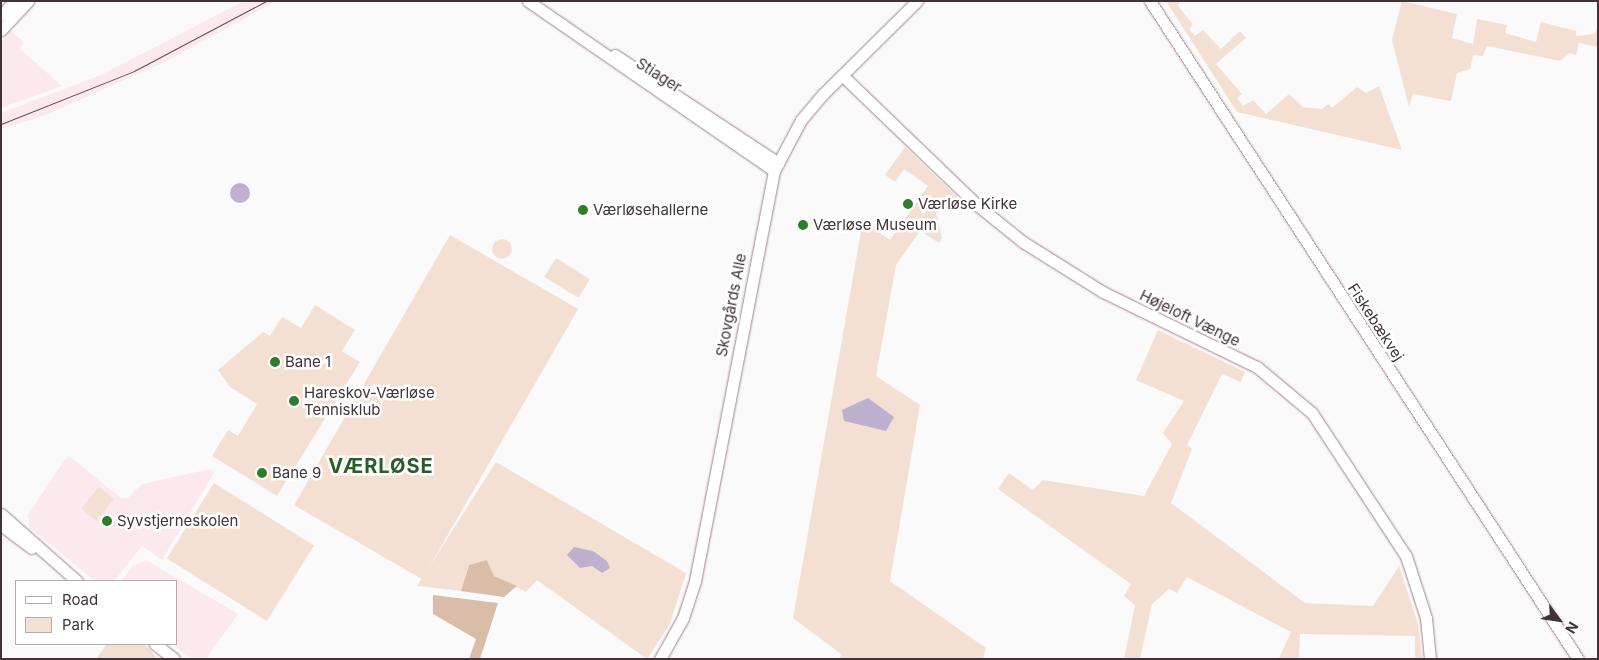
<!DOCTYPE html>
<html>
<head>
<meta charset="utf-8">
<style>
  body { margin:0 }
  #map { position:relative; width:1599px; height:660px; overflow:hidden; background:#fafafa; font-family:Inter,sans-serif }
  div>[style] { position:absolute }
  .built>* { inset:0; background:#fbe9ee }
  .green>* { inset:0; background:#f4e0d2; transform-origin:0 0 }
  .round { border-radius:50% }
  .forest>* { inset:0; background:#dabda9 }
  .water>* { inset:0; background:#beb1cf }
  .roads { filter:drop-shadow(0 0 1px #a1828a) drop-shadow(0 0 1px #a1828a) }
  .secondary>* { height:11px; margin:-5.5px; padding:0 5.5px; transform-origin:5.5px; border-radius:5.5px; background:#fff }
  .tram>* { height:1px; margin:-0.5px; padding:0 0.5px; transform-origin:0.5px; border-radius:0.5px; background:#5c5054 }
  .dots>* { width:14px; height:14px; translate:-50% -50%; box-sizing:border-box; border:2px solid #fff; border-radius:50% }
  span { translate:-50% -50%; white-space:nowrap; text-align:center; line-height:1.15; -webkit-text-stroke:5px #fff; paint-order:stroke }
  .street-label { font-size:15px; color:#413337 }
  .poi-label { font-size:15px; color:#413337 }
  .left { translate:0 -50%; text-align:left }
  .district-label { font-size:20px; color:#2b5d28; font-weight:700; letter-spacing:1px }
  .frame { position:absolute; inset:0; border:2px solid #413337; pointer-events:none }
  .legend { position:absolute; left:15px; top:580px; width:162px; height:65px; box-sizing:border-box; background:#fff; border:1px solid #b3adaf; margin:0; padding:6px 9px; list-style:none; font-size:15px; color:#413337 }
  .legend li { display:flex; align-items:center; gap:10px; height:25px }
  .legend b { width:25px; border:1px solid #b3adaf }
  .north { position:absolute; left:1534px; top:595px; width:50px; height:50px; -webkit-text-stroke:4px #fff; paint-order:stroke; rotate:121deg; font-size:14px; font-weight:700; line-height:20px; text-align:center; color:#413337 }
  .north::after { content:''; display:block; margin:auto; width:18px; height:22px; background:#413337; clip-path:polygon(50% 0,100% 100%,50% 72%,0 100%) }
</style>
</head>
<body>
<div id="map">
  <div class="built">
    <div style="clip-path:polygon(244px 1px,276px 1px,165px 62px,43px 116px,1px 129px,1px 113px,101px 75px)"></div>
    <div style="clip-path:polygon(10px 31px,24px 42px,20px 49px,62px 86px,1px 108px,1px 43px)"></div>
    <div style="clip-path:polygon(68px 455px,121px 498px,128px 498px,142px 484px,210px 469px,214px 473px,162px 560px,142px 546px,114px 581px,95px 581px,30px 528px,28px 515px)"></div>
    <div style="clip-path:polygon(146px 560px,238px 614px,206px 659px,192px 659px,172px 644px,176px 644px,176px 581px,121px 581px,133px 566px)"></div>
  </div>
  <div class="green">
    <div style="clip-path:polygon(1166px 1px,1180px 1px,1178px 6px,1193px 24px,1189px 29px,1195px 36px,1203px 30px,1221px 49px,1240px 31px,1246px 38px,1216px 64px,1242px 94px,1237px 98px,1243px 106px,1253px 100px,1266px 114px,1289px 94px,1303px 107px,1322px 109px,1328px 104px,1332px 108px,1357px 87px,1366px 93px,1379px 86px,1402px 150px,1237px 112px)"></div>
    <div style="clip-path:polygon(1402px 1px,1457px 14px,1452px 38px,1473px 44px,1477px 19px,1507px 25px,1505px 33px,1536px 42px,1541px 22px,1576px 31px,1576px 36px,1595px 34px,1598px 25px,1598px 47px,1579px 43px,1576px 55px,1570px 53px,1560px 61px,1487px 46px,1483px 56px,1473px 55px,1470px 69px,1457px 73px,1451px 101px,1413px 94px,1409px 107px,1392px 40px)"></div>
    <div style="clip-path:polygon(905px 147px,958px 198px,936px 213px,942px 238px,939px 243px,920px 231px,896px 265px,876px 376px,920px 405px,890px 581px,986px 648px,983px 659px,840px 659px,841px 654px,793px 618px,863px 220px,890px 240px,928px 186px,904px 169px,895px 182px,885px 175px)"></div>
    <div style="left:450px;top:235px;width:148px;height:312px;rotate:30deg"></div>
    <div class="round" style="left:492px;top:239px;width:20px;height:20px"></div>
    <div style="left:556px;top:258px;width:40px;height:22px;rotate:32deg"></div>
    <div style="clip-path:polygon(315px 305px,355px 330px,342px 351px,360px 362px,277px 496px,212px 456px,228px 430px,238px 436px,257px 404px,230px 387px,218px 370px,263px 332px,270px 336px,282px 317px,301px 328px)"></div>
    <div style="clip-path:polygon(1158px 330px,1245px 372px,1241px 382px,1222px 374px,1187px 445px,1192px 449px,1171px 503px,1305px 603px,1373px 606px,1399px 566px,1418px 624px,1422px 659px,1415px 659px,1415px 636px,1300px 634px,1299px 659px,1279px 658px,1291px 632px,1187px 577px,1177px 593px,1169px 589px,1152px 604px,1140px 659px,1124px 659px,1135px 605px,1124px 596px,1131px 584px,998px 489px,1009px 473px,1033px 490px,1043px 480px,1144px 496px,1172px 444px,1163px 433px,1184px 401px,1136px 380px)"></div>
    <div style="clip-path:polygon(496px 462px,686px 573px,670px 624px,647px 659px,537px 580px,526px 592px,494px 576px,487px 560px,469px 565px,461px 591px,417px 586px)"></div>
    <div style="left:214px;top:483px;width:118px;height:89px;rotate:32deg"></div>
    <div style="left:99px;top:487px;width:19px;height:28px;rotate:39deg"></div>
    <div style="clip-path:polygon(107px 644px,145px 644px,158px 659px,96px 659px)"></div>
  </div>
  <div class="forest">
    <div style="clip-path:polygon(487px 560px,494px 576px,517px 586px,504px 597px,461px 591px,469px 565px)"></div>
    <div style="clip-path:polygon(433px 595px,498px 603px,480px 659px,469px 659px,476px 639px,433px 614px)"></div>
  </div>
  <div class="water">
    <div class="round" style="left:230px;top:183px;width:20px;height:20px"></div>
    <div style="clip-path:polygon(868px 398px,894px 417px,886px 431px,844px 421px,842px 410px)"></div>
    <div style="clip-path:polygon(574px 547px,593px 551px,607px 561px,610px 568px,602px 573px,592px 566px,580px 568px,567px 555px)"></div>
  </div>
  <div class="roads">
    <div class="secondary">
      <div style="left:528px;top:1px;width:299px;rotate:34.6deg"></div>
      <div style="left:1150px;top:1px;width:785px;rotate:56.96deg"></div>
      <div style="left:1px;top:15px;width:20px;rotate:-45deg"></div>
      <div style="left:1px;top:30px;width:40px;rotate:-47deg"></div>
      <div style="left:615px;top:55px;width:196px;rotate:33.5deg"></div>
      <div style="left:842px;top:75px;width:187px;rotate:43.9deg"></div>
      <div style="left:977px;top:205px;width:59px;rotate:38.8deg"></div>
      <div style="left:1023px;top:242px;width:94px;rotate:32deg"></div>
      <div style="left:1103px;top:292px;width:171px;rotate:26deg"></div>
      <div style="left:1257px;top:367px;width:72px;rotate:39.9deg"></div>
      <div style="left:1312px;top:413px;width:171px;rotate:56.7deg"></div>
      <div style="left:1406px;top:556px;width:65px;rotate:72.1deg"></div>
      <div style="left:1426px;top:618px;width:41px;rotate:84.4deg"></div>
      <div style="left:1px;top:514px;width:101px;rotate:41.4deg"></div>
      <div style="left:1px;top:525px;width:38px;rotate:37deg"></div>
      <div style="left:155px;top:644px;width:24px;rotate:38deg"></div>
      <div style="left:660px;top:659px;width:47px;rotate:-60.7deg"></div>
      <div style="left:683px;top:618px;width:39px;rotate:-72deg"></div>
      <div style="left:695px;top:581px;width:418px;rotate:-79.1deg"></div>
      <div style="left:774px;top:171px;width:58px;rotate:-62.1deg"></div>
      <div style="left:801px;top:120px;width:34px;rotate:-50deg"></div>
      <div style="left:823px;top:94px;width:132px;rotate:-44.7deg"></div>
    </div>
  </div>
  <div class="tram">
    <div style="left:1px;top:124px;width:143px;rotate:-21.7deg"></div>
    <div style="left:134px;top:71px;width:149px;rotate:-27.9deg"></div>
  </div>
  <div class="dots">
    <div style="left:908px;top:204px;background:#2c7e29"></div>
    <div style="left:583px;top:210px;background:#2c7e29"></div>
    <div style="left:803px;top:225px;background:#2c7e29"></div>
    <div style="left:275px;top:362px;background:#2c7e29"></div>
    <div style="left:294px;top:401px;background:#2c7e29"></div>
    <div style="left:262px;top:473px;background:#2c7e29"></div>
    <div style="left:107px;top:521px;background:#2c7e29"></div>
  </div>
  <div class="street-label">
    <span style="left:659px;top:75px;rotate:33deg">Stiager</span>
    <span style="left:731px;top:305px;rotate:-79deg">Skovgårds Alle</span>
    <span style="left:1190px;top:318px;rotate:26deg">Højeloft Vænge</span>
    <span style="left:1376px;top:322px;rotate:57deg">Fiskebækvej</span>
  </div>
  <div class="poi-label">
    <span class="left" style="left:918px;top:204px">Værløse Kirke</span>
    <span class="left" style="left:593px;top:210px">Værløsehallerne</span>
    <span class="left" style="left:813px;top:225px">Værløse Museum</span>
    <span class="left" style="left:285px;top:362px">Bane 1</span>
    <span class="left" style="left:304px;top:401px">Hareskov-Værløse<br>Tennisklub</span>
    <span class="left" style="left:272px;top:473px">Bane 9</span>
    <span class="left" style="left:117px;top:521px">Syvstjerneskolen</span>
  </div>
  <div class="district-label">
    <span style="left:381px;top:466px">VÆRLØSE</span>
  </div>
  <div class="frame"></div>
  <ul class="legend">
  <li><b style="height:6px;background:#fff"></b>Road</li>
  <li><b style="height:14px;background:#f4e0d2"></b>Park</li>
  </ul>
  <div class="north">N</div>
</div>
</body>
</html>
